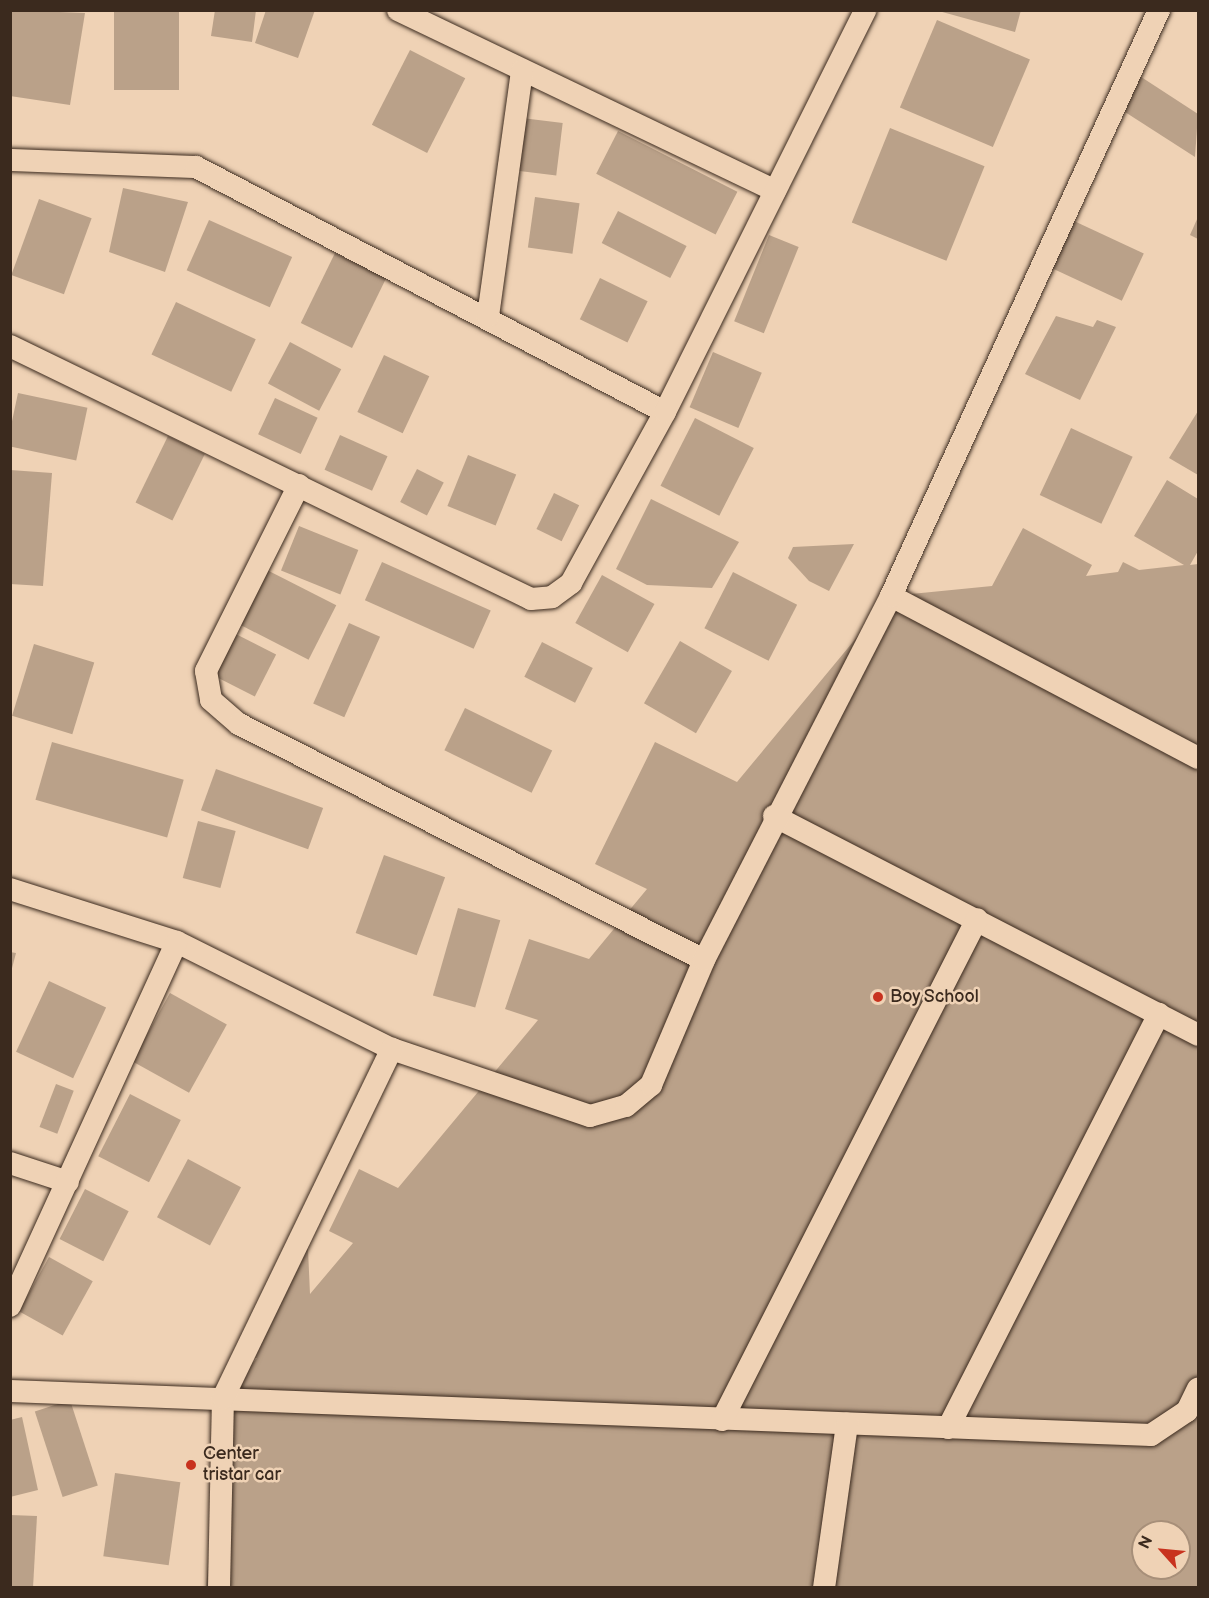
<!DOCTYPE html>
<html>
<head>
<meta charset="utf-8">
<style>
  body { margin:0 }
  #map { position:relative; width:1209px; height:1598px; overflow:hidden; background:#efd2b5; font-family:"Balsamiq Sans",sans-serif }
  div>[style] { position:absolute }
  .building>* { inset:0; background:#baa189; transform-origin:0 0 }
  .roads { filter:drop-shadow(0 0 2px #3b2a1e) drop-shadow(0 0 2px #3b2a1e) }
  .minor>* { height:22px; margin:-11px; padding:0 11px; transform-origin:11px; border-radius:11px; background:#efd2b5 }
  .dots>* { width:16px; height:16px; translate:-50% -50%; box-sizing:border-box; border:3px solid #efd2b5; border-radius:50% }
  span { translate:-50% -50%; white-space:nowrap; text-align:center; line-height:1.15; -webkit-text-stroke:5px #efd2b5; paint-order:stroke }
  .poi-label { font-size:18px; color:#3b2a1e }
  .left { translate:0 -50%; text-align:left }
  .frame { position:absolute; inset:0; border:12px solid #3b2a1e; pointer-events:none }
  .north { position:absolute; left:1131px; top:1520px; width:60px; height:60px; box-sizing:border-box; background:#efd2b5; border:2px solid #a78f79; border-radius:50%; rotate:297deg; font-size:16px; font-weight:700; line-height:24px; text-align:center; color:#3b2a1e }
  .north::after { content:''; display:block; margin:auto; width:21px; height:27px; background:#c8321e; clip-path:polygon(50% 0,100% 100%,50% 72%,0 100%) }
</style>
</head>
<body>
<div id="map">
  <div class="building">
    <div style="clip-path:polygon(10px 10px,85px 13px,70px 105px,10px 96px)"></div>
    <div style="left:114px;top:10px;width:65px;height:80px"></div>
    <div style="clip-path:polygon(215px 10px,256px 10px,252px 42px,211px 36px)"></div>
    <div style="clip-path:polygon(266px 10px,315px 10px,298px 58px,255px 43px)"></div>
    <div style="clip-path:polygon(935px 10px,1021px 10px,1015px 32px)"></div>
    <div style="left:937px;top:20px;width:101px;height:95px;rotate:23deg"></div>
    <div style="left:410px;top:50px;width:62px;height:84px;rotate:27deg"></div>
    <div style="clip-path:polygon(1132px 71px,1198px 114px,1195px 157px,1111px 103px)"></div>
    <div style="left:522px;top:118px;width:41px;height:53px;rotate:7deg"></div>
    <div style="left:890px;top:128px;width:102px;height:102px;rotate:22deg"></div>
    <div style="left:618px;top:131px;width:134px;height:48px;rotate:27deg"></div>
    <div style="clip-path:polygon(123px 188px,188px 202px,165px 272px,109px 252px)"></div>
    <div style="left:535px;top:197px;width:45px;height:51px;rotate:8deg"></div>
    <div style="left:39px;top:199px;width:56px;height:81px;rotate:20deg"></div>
    <div style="left:618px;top:211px;width:77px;height:36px;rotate:27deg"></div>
    <div style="clip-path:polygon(1198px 217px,1198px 239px,1190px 235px)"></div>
    <div style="left:209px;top:220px;width:91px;height:55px;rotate:24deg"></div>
    <div style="left:1074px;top:221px;width:77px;height:52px;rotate:25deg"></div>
    <div style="left:769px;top:235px;width:32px;height:93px;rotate:22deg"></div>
    <div style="left:335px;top:253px;width:57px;height:78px;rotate:26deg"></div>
    <div style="left:600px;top:278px;width:53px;height:46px;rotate:26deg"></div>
    <div style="left:176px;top:302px;width:88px;height:58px;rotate:25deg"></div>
    <div style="clip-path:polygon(1056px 316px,1093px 327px,1097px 320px,1116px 327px,1080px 400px,1025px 374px)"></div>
    <div style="left:290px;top:342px;width:58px;height:47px;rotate:28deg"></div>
    <div style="left:713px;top:352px;width:53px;height:60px;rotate:23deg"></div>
    <div style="left:384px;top:355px;width:50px;height:63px;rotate:25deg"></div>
    <div style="left:18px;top:393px;width:71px;height:54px;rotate:12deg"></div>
    <div style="left:275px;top:398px;width:47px;height:40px;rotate:25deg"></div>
    <div style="clip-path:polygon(1198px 411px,1198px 475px,1169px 458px)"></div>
    <div style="left:695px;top:418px;width:66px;height:76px;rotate:27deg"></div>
    <div style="left:1071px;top:428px;width:68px;height:74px;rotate:25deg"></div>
    <div style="left:340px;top:435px;width:52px;height:38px;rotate:24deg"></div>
    <div style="left:168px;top:436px;width:41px;height:74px;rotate:26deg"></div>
    <div style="left:468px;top:455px;width:52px;height:55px;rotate:22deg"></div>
    <div style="left:417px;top:469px;width:30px;height:37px;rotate:27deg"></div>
    <div style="clip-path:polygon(10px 470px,52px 473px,43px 586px,10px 584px)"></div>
    <div style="clip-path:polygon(evenodd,1167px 480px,1198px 499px,1198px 551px,1190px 565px,1198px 564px,1198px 1588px,206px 1588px,223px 1398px,257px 1358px,248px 1357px,289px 1243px,308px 1249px,310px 1294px,353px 1243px,329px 1231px,359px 1169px,398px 1188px,538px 1020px,505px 1009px,529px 939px,589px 959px,647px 889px,595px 864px,655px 742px,737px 782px,891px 596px,992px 586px,1023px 528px,1092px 565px,1086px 576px,1118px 572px,1123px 562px,1139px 570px,1184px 565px,1134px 536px,1167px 480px,1143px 1532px,1179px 1532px,1179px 1568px,1143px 1568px,1143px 1532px)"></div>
    <div style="left:554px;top:493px;width:28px;height:40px;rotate:26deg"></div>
    <div style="clip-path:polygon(651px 499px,739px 542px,712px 588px,647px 585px,616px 569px)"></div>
    <div style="left:299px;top:526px;width:64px;height:48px;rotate:22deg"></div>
    <div style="clip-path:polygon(854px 544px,829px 591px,809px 581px,788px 558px,793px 547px)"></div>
    <div style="left:382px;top:562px;width:119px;height:42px;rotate:24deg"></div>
    <div style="left:265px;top:569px;width:80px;height:61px;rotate:27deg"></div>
    <div style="left:733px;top:572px;width:72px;height:63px;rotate:27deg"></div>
    <div style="left:602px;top:575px;width:60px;height:55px;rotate:29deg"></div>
    <div style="left:349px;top:623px;width:34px;height:88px;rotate:24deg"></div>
    <div style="left:220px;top:626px;width:63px;height:47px;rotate:27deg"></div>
    <div style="left:680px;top:641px;width:60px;height:72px;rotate:30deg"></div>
    <div style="left:542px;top:642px;width:57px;height:39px;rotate:27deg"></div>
    <div style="left:34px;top:644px;width:63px;height:75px;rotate:17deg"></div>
    <div style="left:465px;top:708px;width:97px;height:47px;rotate:26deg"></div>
    <div style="left:52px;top:742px;width:137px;height:60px;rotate:16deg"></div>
    <div style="left:216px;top:769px;width:114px;height:44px;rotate:20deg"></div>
    <div style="left:198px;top:821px;width:39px;height:59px;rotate:15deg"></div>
    <div style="left:384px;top:855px;width:65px;height:83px;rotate:20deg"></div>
    <div style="left:458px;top:908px;width:44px;height:91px;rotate:16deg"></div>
    <div style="clip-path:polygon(10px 952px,16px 953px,11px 972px,10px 972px)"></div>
    <div style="left:49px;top:981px;width:63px;height:78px;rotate:25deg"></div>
    <div style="left:170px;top:993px;width:65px;height:78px;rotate:29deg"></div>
    <div style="left:56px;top:1084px;width:19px;height:46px;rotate:21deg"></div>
    <div style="left:130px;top:1094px;width:57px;height:70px;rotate:27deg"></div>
    <div style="left:188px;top:1159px;width:60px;height:66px;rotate:28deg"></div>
    <div style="left:85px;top:1189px;width:49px;height:56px;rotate:27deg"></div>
    <div style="left:49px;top:1257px;width:50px;height:62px;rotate:29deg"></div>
    <div style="left:70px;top:1400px;width:90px;height:37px;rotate:72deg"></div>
    <div style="clip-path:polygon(22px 1417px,38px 1490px,10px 1497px,10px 1420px)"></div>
    <div style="left:115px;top:1473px;width:66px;height:84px;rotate:8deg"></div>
    <div style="clip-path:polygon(10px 1515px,37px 1516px,33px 1588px,10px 1588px)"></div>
  </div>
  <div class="roads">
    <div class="minor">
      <div style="left:398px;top:10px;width:418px;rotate:25.6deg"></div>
      <div style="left:10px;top:160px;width:186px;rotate:2.2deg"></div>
      <div style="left:196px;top:167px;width:529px;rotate:27.58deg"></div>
      <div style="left:488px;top:316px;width:248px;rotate:-82.1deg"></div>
      <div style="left:10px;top:346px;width:579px;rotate:25.9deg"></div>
      <div style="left:531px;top:599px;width:21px;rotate:-5deg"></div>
      <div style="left:552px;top:597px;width:24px;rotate:-36deg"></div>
      <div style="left:571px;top:583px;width:195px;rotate:-61.2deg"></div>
      <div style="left:665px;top:412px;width:449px;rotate:-63.5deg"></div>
      <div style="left:299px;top:485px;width:208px;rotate:116.6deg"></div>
      <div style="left:206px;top:671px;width:29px;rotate:80deg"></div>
      <div style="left:211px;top:700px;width:37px;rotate:41deg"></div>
      <div style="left:239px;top:724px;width:521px;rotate:26.91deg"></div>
      <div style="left:891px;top:596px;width:347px;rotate:27.8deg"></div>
      <div style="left:774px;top:816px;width:477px;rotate:27.3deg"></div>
      <div style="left:10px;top:889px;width:175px;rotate:17.6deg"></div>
      <div style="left:177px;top:942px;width:240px;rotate:26.5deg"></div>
      <div style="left:392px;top:1049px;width:209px;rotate:18.7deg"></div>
      <div style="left:590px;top:1116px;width:37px;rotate:-16deg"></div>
      <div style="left:626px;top:1106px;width:33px;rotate:-40deg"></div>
      <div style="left:651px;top:1085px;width:136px;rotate:-67deg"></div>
      <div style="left:704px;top:960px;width:409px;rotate:-62.8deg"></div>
      <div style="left:891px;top:596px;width:644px;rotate:-65.42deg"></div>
      <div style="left:10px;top:1163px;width:61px;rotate:18.1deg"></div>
      <div style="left:10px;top:1306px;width:400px;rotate:-65.4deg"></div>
      <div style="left:10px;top:1391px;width:1142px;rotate:2.21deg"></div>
      <div style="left:1151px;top:1435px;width:43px;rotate:-33.7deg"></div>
      <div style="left:1187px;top:1411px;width:25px;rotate:-64deg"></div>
      <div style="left:722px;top:1420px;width:562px;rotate:-63.02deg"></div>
      <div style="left:948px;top:1428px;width:465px;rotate:-63deg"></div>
      <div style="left:219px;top:1588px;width:190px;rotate:-88.8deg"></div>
      <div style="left:223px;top:1398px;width:388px;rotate:-64.2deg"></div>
      <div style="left:824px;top:1588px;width:166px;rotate:-82deg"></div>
    </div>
  </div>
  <div class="dots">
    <div style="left:878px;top:997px;background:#c8321e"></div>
    <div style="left:191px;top:1465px;background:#c8321e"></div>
  </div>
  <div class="poi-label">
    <span class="left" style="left:890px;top:997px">Boy School</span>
    <span class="left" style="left:203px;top:1465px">Center<br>tristar car</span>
  </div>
  <div class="frame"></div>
  <div class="north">N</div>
</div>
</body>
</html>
